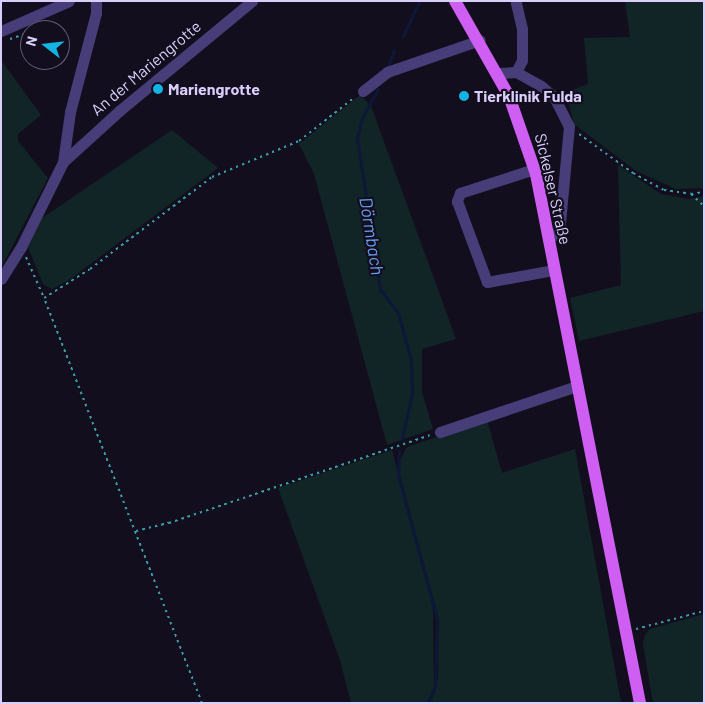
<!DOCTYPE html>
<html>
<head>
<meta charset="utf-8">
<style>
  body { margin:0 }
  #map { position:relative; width:705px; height:704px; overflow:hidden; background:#130e1e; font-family:Barlow,sans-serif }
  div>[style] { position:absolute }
  .green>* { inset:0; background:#112527 }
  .stream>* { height:3px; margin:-1.5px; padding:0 1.5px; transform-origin:1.5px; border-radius:1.5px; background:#0d1738 }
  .path>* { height:2px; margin-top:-1px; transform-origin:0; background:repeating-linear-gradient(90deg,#379fa7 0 2.5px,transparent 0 6.5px) }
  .minor>* { height:11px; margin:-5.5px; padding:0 5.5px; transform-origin:5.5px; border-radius:5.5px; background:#473d79 }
  .major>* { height:12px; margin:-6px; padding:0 6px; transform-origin:6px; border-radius:6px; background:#ce5ff2 }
  .dots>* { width:14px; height:14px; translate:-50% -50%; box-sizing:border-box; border:2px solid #130e1e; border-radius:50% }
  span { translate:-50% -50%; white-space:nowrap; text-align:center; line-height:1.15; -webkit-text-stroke:4.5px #130e1e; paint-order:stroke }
  .street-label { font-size:16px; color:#dacffb }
  .poi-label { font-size:16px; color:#dacffb; font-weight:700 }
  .left { translate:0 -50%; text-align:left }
  .water-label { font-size:18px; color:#659ff2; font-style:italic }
  .frame { position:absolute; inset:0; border:2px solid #dacffb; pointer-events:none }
  .north { position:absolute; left:20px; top:20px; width:50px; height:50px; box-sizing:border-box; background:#130e1e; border:1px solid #635b76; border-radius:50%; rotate:286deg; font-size:14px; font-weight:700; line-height:20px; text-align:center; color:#dacffb }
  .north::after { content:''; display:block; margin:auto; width:18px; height:22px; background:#13b3e3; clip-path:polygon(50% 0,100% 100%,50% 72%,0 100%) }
</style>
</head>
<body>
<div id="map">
  <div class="green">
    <div style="clip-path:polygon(625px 1px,704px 1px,704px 188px,676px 189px,636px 171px,574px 124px,569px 105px,560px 95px,588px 84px,584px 38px,630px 37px)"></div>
    <div style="clip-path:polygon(1px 60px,41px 115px,18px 134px,18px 141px,48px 178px,1px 268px)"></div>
    <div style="clip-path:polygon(360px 95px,371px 106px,456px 339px,422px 349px,422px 392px,433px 429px,387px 445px,314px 174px,299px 144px)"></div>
    <div style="clip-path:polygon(172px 130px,218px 168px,69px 280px,52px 289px,43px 284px,28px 247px,42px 218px)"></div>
    <div style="clip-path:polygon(618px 165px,661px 194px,689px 199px,704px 196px,704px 311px,579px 341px,570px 298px,621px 285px)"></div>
    <div style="clip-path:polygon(487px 420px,502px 473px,575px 449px,621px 703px,431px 703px,438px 679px,439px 620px,400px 475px,399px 462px,407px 447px)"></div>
    <div style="clip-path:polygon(392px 450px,433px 606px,434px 687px,427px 703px,351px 703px,340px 660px,278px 488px)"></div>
    <div style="clip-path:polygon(704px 614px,704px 703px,653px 703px,643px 644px,645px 635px,650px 629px)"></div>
  </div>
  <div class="stream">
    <div style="left:403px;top:36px;width:38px;rotate:-65deg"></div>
    <div style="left:388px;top:67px;width:18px;rotate:-71deg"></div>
    <div style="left:378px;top:89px;width:33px;rotate:119deg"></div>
    <div style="left:362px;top:118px;width:21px;rotate:104deg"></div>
    <div style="left:357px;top:138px;width:153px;rotate:81.3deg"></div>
    <div style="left:380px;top:289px;width:30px;rotate:53deg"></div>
    <div style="left:398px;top:313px;width:49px;rotate:74.5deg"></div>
    <div style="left:411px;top:360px;width:33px;rotate:88deg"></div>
    <div style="left:412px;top:393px;width:47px;rotate:102.3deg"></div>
    <div style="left:399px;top:451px;width:24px;rotate:92deg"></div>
    <div style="left:398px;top:475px;width:150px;rotate:74.9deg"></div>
    <div style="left:437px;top:620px;width:67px;rotate:91.7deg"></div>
    <div style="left:435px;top:687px;width:17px;rotate:111deg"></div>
  </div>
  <div class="path">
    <div style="left:10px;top:39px;width:21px;rotate:-19deg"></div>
    <div style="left:579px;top:134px;width:67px;rotate:35.8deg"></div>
    <div style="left:633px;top:173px;width:35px;rotate:29deg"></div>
    <div style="left:664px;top:190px;width:27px;rotate:8deg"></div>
    <div style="left:691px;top:194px;width:13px;rotate:-9deg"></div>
    <div style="left:691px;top:194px;width:18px;rotate:43deg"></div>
    <div style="left:26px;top:257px;width:45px;rotate:66.3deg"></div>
    <div style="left:136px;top:531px;width:34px;rotate:-14deg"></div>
    <div style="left:169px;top:523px;width:275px;rotate:-18.6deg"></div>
    <div style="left:636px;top:629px;width:70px;rotate:-14.8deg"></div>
    <div style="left:202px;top:703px;width:435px;rotate:-111.3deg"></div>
    <div style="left:44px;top:298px;width:54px;rotate:-32.2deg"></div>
    <div style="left:90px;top:269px;width:153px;rotate:-37deg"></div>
    <div style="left:212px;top:177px;width:94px;rotate:-22.5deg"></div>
    <div style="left:299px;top:141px;width:71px;rotate:-38.2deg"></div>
  </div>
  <div class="minor">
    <div style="left:1px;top:31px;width:74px;rotate:-23.8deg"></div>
    <div style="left:516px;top:72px;width:13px;rotate:-63deg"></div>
    <div style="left:522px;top:60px;width:31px;rotate:-90deg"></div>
    <div style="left:522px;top:29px;width:27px;rotate:-103deg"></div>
    <div style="left:498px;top:73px;width:18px;rotate:-3deg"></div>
    <div style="left:516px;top:72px;width:29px;rotate:29deg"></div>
    <div style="left:541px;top:86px;width:17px;rotate:40deg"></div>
    <div style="left:554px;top:97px;width:33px;rotate:63deg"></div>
    <div style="left:569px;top:126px;width:97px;rotate:95.3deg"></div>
    <div style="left:560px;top:223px;width:11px;rotate:105deg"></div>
    <div style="left:557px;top:234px;width:9px;rotate:159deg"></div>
    <div style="left:363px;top:91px;width:31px;rotate:-38deg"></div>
    <div style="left:387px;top:72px;width:98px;rotate:-19deg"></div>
    <div style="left:63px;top:162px;width:76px;rotate:-42.3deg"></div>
    <div style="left:119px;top:111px;width:173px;rotate:-39.6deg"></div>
    <div style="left:534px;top:169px;width:78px;rotate:162deg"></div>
    <div style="left:460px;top:193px;width:9px;rotate:111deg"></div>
    <div style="left:457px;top:201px;width:86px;rotate:69.7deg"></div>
    <div style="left:487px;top:282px;width:68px;rotate:-10.2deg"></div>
    <div style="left:1px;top:279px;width:38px;rotate:-58deg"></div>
    <div style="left:21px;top:247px;width:95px;rotate:-63.7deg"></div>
    <div style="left:63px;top:162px;width:50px;rotate:-82deg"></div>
    <div style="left:70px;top:112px;width:102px;rotate:-75.3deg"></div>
    <div style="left:96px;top:13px;width:12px;rotate:-90deg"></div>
    <div style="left:440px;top:432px;width:145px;rotate:-18.6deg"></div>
  </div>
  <div class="major">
    <div style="left:455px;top:1px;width:109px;rotate:60.4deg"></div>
    <div style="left:509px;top:96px;width:83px;rotate:70.9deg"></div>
    <div style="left:536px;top:174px;width:539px;rotate:78.88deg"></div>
  </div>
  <div class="dots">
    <div style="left:158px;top:89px;background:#13b3e3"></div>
    <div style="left:464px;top:96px;background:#13b3e3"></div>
  </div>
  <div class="street-label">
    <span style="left:146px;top:68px;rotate:-40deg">An der Mariengrotte</span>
    <span style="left:553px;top:189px;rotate:77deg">Sickelser Straße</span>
  </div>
  <div class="poi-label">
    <span class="left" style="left:168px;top:89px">Mariengrotte</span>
    <span class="left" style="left:474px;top:96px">Tierklinik Fulda</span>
  </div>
  <div class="water-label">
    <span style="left:372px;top:236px;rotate:81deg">Dörmbach</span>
  </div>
  <div class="frame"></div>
  <div class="north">N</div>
</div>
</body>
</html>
